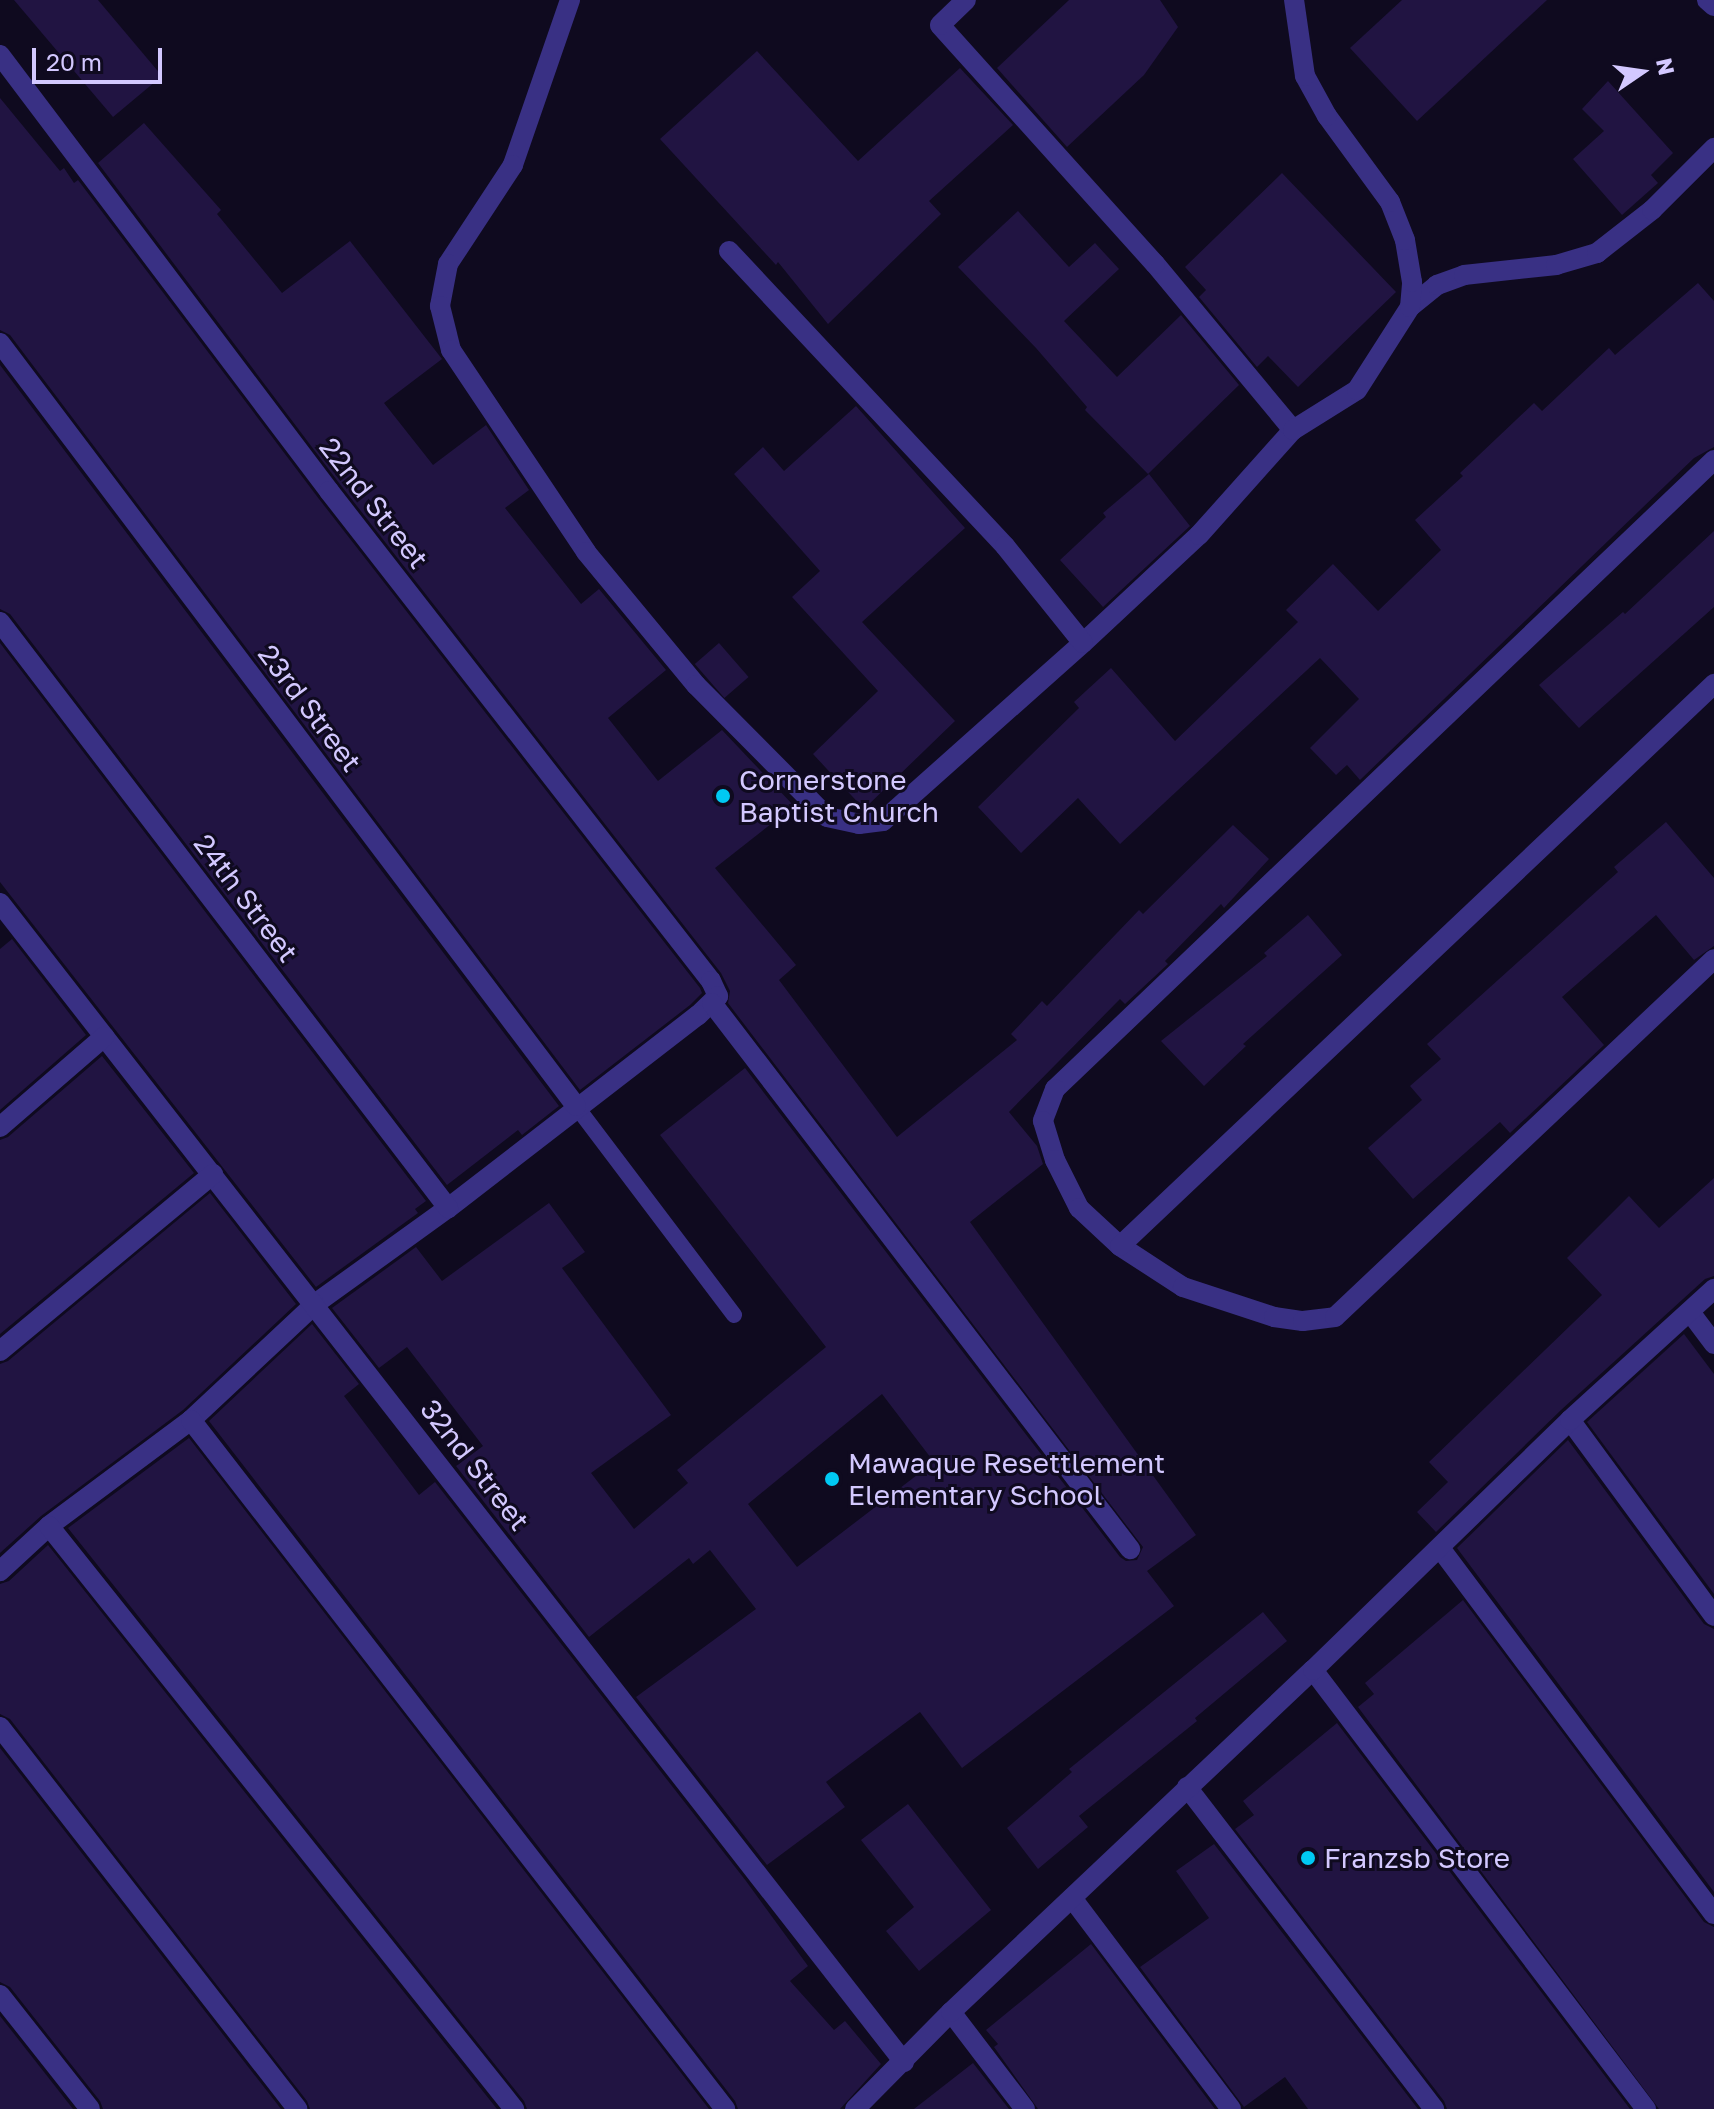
<!DOCTYPE html>
<html>
<head>
<meta charset="utf-8">
<style>
  body { margin:0 }
  #map { position:relative; width:1714px; height:2109px; overflow:hidden; background:#0f0a1f; font-family:"Golos Text",sans-serif }
  div>[style] { position:absolute }
  .building>* { inset:0; background:#211442; transform-origin:0 0 }
  .lane>* { height:16px; margin:-8px; padding:0 8px; transform-origin:8px; border-radius:8px; background:#393084 }
  .street>* { height:20px; margin:-10px; padding:0 10px; transform-origin:10px; border-radius:10px; background:#393084 }
  .dots>* { width:22px; height:22px; translate:-50% -50%; box-sizing:border-box; border:4px solid #0f0a1f; border-radius:50% }
  span { translate:-50% -50%; white-space:nowrap; text-align:center; line-height:1.15; -webkit-text-stroke:6px #0f0a1f; paint-order:stroke }
  .street-label { font-size:28px; color:#d3c8ff }
  .poi-label { font-size:28px; color:#d3c8ff }
  .left { translate:0 -50%; text-align:left }
  .north { position:absolute; left:1602px; top:32px; width:80px; height:80px; -webkit-text-stroke:6px #0f0a1f; paint-order:stroke; rotate:77deg; font-size:22px; font-weight:700; line-height:32px; text-align:center; color:#d3c8ff }
  .north::after { content:''; display:block; margin:auto; width:28px; height:36px; background:#d3c8ff; clip-path:polygon(50% 0,100% 100%,50% 72%,0 100%) }
  .scale { position:absolute; left:32px; top:48px; width:130px; height:36px; box-sizing:border-box; border:4px solid #d3c8ff; border-top:0; padding-left:10px; font-size:24px; line-height:28px; white-space:nowrap; color:#d3c8ff; -webkit-text-stroke:6px #0f0a1f; paint-order:stroke }
</style>
</head>
<body>
<div id="map">
  <div class="building">
    <div style="clip-path:polygon(14px 0,98px 0,162px 76px,113px 117px)"></div>
    <div style="clip-path:polygon(1069px 0,1160px 0,1178px 27px,1144px 75px,1067px 147px,997px 68px)"></div>
    <div style="clip-path:polygon(1402px 0,1547px 0,1417px 121px,1350px 48px)"></div>
    <div style="clip-path:polygon(757px 51px,858px 161px,960px 68px,1013px 125px,929px 201px,941px 214px,828px 324px,778px 262px,776px 265px,660px 139px)"></div>
    <div style="clip-path:polygon(1608px 81px,1673px 153px,1651px 175px,1658px 183px,1622px 215px,1573px 159px,1604px 131px,1582px 109px)"></div>
    <div style="clip-path:polygon(0 98px,60px 171px,64px 168px,74px 183px,78px 180px,319px 499px,700px 988px,702px 993px,690px 1005px,580px 1090px,10px 335px,0 330px)"></div>
    <div style="clip-path:polygon(evenodd,144px 123px,221px 210px,217px 214px,282px 293px,350px 241px,442px 359px,384px 403px,433px 465px,486px 425px,529px 490px,505px 508px,581px 604px,599px 589px,666px 670px,608px 718px,658px 781px,722px 730px,794px 806px,715px 868px,796px 965px,779px 980px,897px 1137px,1017px 1040px,1011px 1034px,1042px 1001px,1047px 1006px,1139px 910px,1143px 914px,1233px 825px,1269px 859px,1224px 908px,1221px 904px,1165px 961px,1168px 964px,1125px 1004px,1120px 999px,1009px 1112px,1037px 1146px,1043px 1164px,970px 1222px,1196px 1535px,1147px 1571px,1174px 1606px,962px 1768px,920px 1712px,826px 1782px,845px 1807px,767px 1865px,636px 1697px,756px 1609px,710px 1550px,693px 1564px,689px 1558px,589px 1637px,456px 1466px,483px 1446px,407px 1347px,379px 1368px,332px 1308px,416px 1247px,442px 1281px,549px 1203px,585px 1252px,562px 1268px,671px 1415px,591px 1473px,634px 1529px,688px 1483px,677px 1470px,826px 1347px,660px 1135px,745px 1068px,1120px 1557px,1126px 1561px,1137px 1560px,1143px 1547px,728px 1003px,730px 991px,721px 973px,339px 483px,98px 163px,144px 123px,882px 1394px,934px 1462px,797px 1567px,748px 1504px,882px 1394px)"></div>
    <div style="clip-path:polygon(1282px 173px,1396px 292px,1298px 387px,1268px 356px,1257px 367px,1199px 297px,1206px 290px,1185px 267px)"></div>
    <div style="clip-path:polygon(1018px 211px,1069px 267px,1095px 243px,1119px 269px,1064px 321px,1117px 377px,1181px 315px,1239px 385px,1148px 474px,1085px 410px,1087px 407px,1036px 348px,958px 267px)"></div>
    <div style="clip-path:polygon(1698px 283px,1714px 301px,1714px 447px,1694px 458px,1360px 780px,1347px 765px,1336px 775px,1310px 748px,1359px 699px,1320px 658px,1120px 844px,1078px 798px,1021px 853px,978px 807px,1079px 708px,1074px 702px,1111px 668px,1175px 741px,1298px 622px,1286px 610px,1333px 564px,1378px 611px,1441px 550px,1415px 520px,1463px 476px,1460px 473px,1534px 403px,1542px 411px,1609px 348px,1615px 355px)"></div>
    <div style="clip-path:polygon(0 365px,559px 1106px,522px 1135px,518px 1130px,447px 1185px,10px 614px,0 609px)"></div>
    <div style="clip-path:polygon(856px 406px,965px 528px,862px 622px,955px 721px,864px 809px,813px 754px,878px 691px,792px 597px,820px 571px,734px 474px,763px 447px,784px 471px)"></div>
    <div style="clip-path:polygon(1149px 474px,1190px 526px,1103px 607px,1060px 560px,1106px 517px,1103px 513px)"></div>
    <div style="clip-path:polygon(1714px 531px,1714px 607px,1579px 728px,1539px 685px,1623px 612px,1625px 614px)"></div>
    <div style="clip-path:polygon(0 643px,426px 1201px,415px 1209px,418px 1213px,316px 1287px,0 882px)"></div>
    <div style="left:719px;top:643px;width:45px;height:32px;rotate:49deg"></div>
    <div style="clip-path:polygon(1666px 822px,1714px 878px,1714px 946px,1694px 960px,1656px 915px,1562px 997px,1604px 1045px,1510px 1133px,1500px 1122px,1413px 1199px,1368px 1148px,1422px 1100px,1410px 1086px,1441px 1059px,1427px 1044px,1618px 872px,1614px 867px)"></div>
    <div style="clip-path:polygon(1308px 915px,1342px 955px,1243px 1044px,1246px 1046px,1204px 1086px,1161px 1041px,1267px 956px,1264px 953px)"></div>
    <div style="clip-path:polygon(12px 939px,86px 1035px,0 1110px,0 949px)"></div>
    <div style="clip-path:polygon(102px 1056px,194px 1173px,0 1334px,0 1140px,8px 1137px)"></div>
    <div style="clip-path:polygon(1714px 1178px,1714px 1276px,1705px 1279px,1561px 1410px,1436px 1532px,1417px 1512px,1448px 1482px,1429px 1462px,1602px 1295px,1567px 1258px,1629px 1196px,1659px 1228px)"></div>
    <div style="clip-path:polygon(210px 1193px,296px 1304px,183px 1410px,41px 1516px,0 1553px,0 1364px,8px 1361px)"></div>
    <div style="clip-path:polygon(312px 1324px,359px 1384px,344px 1396px,419px 1495px,435px 1482px,746px 1881px,808px 1966px,790px 1981px,834px 2030px,845px 2021px,881px 2064px,840px 2109px,738px 2109px,735px 2101px,209px 1421px)"></div>
    <div style="clip-path:polygon(1684px 1334px,1714px 1374px,1714px 1594px,1587px 1422px)"></div>
    <div style="clip-path:polygon(189px 1438px,709px 2109px,527px 2109px,524px 2101px,68px 1528px)"></div>
    <div style="clip-path:polygon(1568px 1440px,1704px 1624px,1714px 1629px,1714px 1892px,1457px 1548px)"></div>
    <div style="clip-path:polygon(48px 1545px,497px 2109px,310px 2109px,307px 2101px,10px 1719px,0 1714px,0 1584px,9px 1581px)"></div>
    <div style="clip-path:polygon(1463px 1600px,1704px 1922px,1714px 1927px,1714px 2109px,1659px 2109px,1358px 1707px,1374px 1694px,1365px 1683px)"></div>
    <div style="clip-path:polygon(1263px 1612px,1287px 1641px,1195px 1718px,1197px 1721px,1079px 1816px,1088px 1827px,1038px 1869px,1007px 1828px,1072px 1772px,1069px 1769px)"></div>
    <div style="clip-path:polygon(1337px 1723px,1630px 2109px,1447px 2109px,1444px 2101px,1235px 1829px,1254px 1815px,1243px 1801px)"></div>
    <div style="clip-path:polygon(0 1748px,281px 2109px,103px 2109px,100px 2101px,10px 1987px,0 1982px)"></div>
    <div style="clip-path:polygon(908px 1804px,991px 1910px,919px 1971px,886px 1931px,914px 1907px,861px 1840px)"></div>
    <div style="clip-path:polygon(1214px 1844px,1418px 2109px,1308px 2109px,1285px 2077px,1244px 2107px,1140px 1967px,1209px 1918px,1176px 1871px)"></div>
    <div style="clip-path:polygon(1091px 1944px,1215px 2109px,1038px 2109px,994px 2047px,998px 2044px,986px 2030px)"></div>
    <div style="clip-path:polygon(0 2016px,73px 2109px,0 2109px)"></div>
    <div style="clip-path:polygon(973px 2063px,1009px 2109px,914px 2109px)"></div>
  </div>
  <div class="lane">
    <div style="left:576px;top:1106px;width:262px;rotate:52.9deg"></div>
  </div>
  <div class="street">
    <div style="left:570px;top:0;width:175px;rotate:109.1deg"></div>
    <div style="left:513px;top:165px;width:118px;rotate:123.3deg"></div>
    <div style="left:448px;top:264px;width:43px;rotate:100.8deg"></div>
    <div style="left:440px;top:306px;width:45px;rotate:76deg"></div>
    <div style="left:451px;top:350px;width:243px;rotate:56.2deg"></div>
    <div style="left:586px;top:552px;width:173px;rotate:50.4deg"></div>
    <div style="left:696px;top:685px;width:186px;rotate:45.2deg"></div>
    <div style="left:827px;top:817px;width:33px;rotate:12deg"></div>
    <div style="left:859px;top:824px;width:24px;rotate:-7deg"></div>
    <div style="left:883px;top:821px;width:268px;rotate:-41.7deg"></div>
    <div style="left:1083px;top:643px;width:158px;rotate:-43deg"></div>
    <div style="left:1199px;top:535px;width:141px;rotate:-48.2deg"></div>
    <div style="left:1293px;top:430px;width:216px;rotate:-129.7deg"></div>
    <div style="left:1155px;top:264px;width:321px;rotate:-132deg"></div>
    <div style="left:940px;top:25px;width:36px;rotate:-44deg"></div>
    <div style="left:1707px;top:0;width:9px;rotate:41deg"></div>
    <div style="left:0;top:55px;width:546px;rotate:52.96deg"></div>
    <div style="left:329px;top:491px;width:621px;rotate:52.06deg"></div>
    <div style="left:711px;top:981px;width:17px;rotate:65deg"></div>
    <div style="left:718px;top:996px;width:28px;rotate:136deg"></div>
    <div style="left:698px;top:1015px;width:316px;rotate:142.3deg"></div>
    <div style="left:448px;top:1208px;width:164px;rotate:144.2deg"></div>
    <div style="left:315px;top:1304px;width:170px;rotate:136.9deg"></div>
    <div style="left:191px;top:1420px;width:177px;rotate:143.3deg"></div>
    <div style="left:49px;top:1526px;width:67px;rotate:137.4deg"></div>
    <div style="left:729px;top:251px;width:404px;rotate:46.9deg"></div>
    <div style="left:1005px;top:546px;width:124px;rotate:51.2deg"></div>
    <div style="left:1410px;top:307px;width:35px;rotate:-39deg"></div>
    <div style="left:1437px;top:285px;width:29px;rotate:-20deg"></div>
    <div style="left:1464px;top:275px;width:93px;rotate:-6.2deg"></div>
    <div style="left:1556px;top:265px;width:43px;rotate:-16.3deg"></div>
    <div style="left:1597px;top:253px;width:70px;rotate:-38deg"></div>
    <div style="left:1652px;top:210px;width:88px;rotate:-45deg"></div>
    <div style="left:0;top:343px;width:956px;rotate:52.95deg"></div>
    <div style="left:1293px;top:430px;width:75px;rotate:-32deg"></div>
    <div style="left:1357px;top:390px;width:98px;rotate:-57.4deg"></div>
    <div style="left:1410px;top:307px;width:25px;rotate:-85deg"></div>
    <div style="left:1412px;top:282px;width:43px;rotate:-99.5deg"></div>
    <div style="left:1405px;top:240px;width:41px;rotate:-111.5deg"></div>
    <div style="left:1390px;top:202px;width:107px;rotate:-126.2deg"></div>
    <div style="left:1327px;top:116px;width:46px;rotate:-118.8deg"></div>
    <div style="left:1305px;top:76px;width:77px;rotate:-98.2deg"></div>
    <div style="left:1714px;top:460px;width:911px;rotate:136.33deg"></div>
    <div style="left:1055px;top:1089px;width:34px;rotate:111deg"></div>
    <div style="left:1043px;top:1121px;width:41px;rotate:72.9deg"></div>
    <div style="left:1055px;top:1160px;width:54px;rotate:63.4deg"></div>
    <div style="left:1079px;top:1208px;width:56px;rotate:42.8deg"></div>
    <div style="left:1120px;top:1246px;width:75px;rotate:33.1deg"></div>
    <div style="left:1183px;top:1287px;width:96px;rotate:18.2deg"></div>
    <div style="left:1274px;top:1317px;width:29px;rotate:8deg"></div>
    <div style="left:1303px;top:1321px;width:32px;rotate:-7deg"></div>
    <div style="left:1335px;top:1317px;width:521px;rotate:-43.37deg"></div>
    <div style="left:0;top:622px;width:738px;rotate:52.6deg"></div>
    <div style="left:0;top:903px;width:1470px;rotate:52.05deg"></div>
    <div style="left:712px;top:1003px;width:688px;rotate:52.56deg"></div>
    <div style="left:0;top:1127px;width:138px;rotate:-40.9deg"></div>
    <div style="left:1120px;top:1246px;width:818px;rotate:-43.41deg"></div>
    <div style="left:1690px;top:1312px;width:40px;rotate:53deg"></div>
    <div style="left:0;top:1351px;width:277px;rotate:-39.7deg"></div>
    <div style="left:191px;top:1420px;width:872px;rotate:52.22deg"></div>
    <div style="left:1570px;top:1420px;width:243px;rotate:53.7deg"></div>
    <div style="left:49px;top:1526px;width:746px;rotate:51.42deg"></div>
    <div style="left:1440px;top:1548px;width:457px;rotate:53.2deg"></div>
    <div style="left:1313px;top:1670px;width:551px;rotate:52.82deg"></div>
    <div style="left:0;top:1727px;width:484px;rotate:52.1deg"></div>
    <div style="left:1187px;top:1787px;width:406px;rotate:52.5deg"></div>
    <div style="left:1072px;top:1898px;width:264px;rotate:53deg"></div>
    <div style="left:0;top:1995px;width:145px;rotate:51.7deg"></div>
    <div style="left:951px;top:2012px;width:122px;rotate:52.7deg"></div>
    <div style="left:855px;top:2109px;width:136px;rotate:-45.3deg"></div>
    <div style="left:951px;top:2012px;width:498px;rotate:-43.4deg"></div>
    <div style="left:1313px;top:1670px;width:359px;rotate:-44.2deg"></div>
    <div style="left:1570px;top:1420px;width:195px;rotate:-42.3deg"></div>
  </div>
  <div class="dots">
    <div style="left:723px;top:796px;background:#00c9f3"></div>
    <div style="left:832px;top:1479px;background:#00c9f3"></div>
    <div style="left:1308px;top:1858px;background:#00c9f3"></div>
  </div>
  <div class="street-label">
    <span style="left:374px;top:503px;rotate:52deg">22nd Street</span>
    <span style="left:310px;top:708px;rotate:53deg">23rd Street</span>
    <span style="left:246px;top:898px;rotate:53deg">24th Street</span>
    <span style="left:475px;top:1465px;rotate:52deg">32nd Street</span>
  </div>
  <div class="poi-label">
    <span class="left" style="left:739px;top:796px">Cornerstone<br>Baptist Church</span>
    <span class="left" style="left:848px;top:1479px">Mawaque Resettlement<br>Elementary School</span>
    <span class="left" style="left:1324px;top:1858px">Franzsb Store</span>
  </div>
  <div class="north">N</div>
  <div class="scale">20 m</div>
</div>
</body>
</html>
